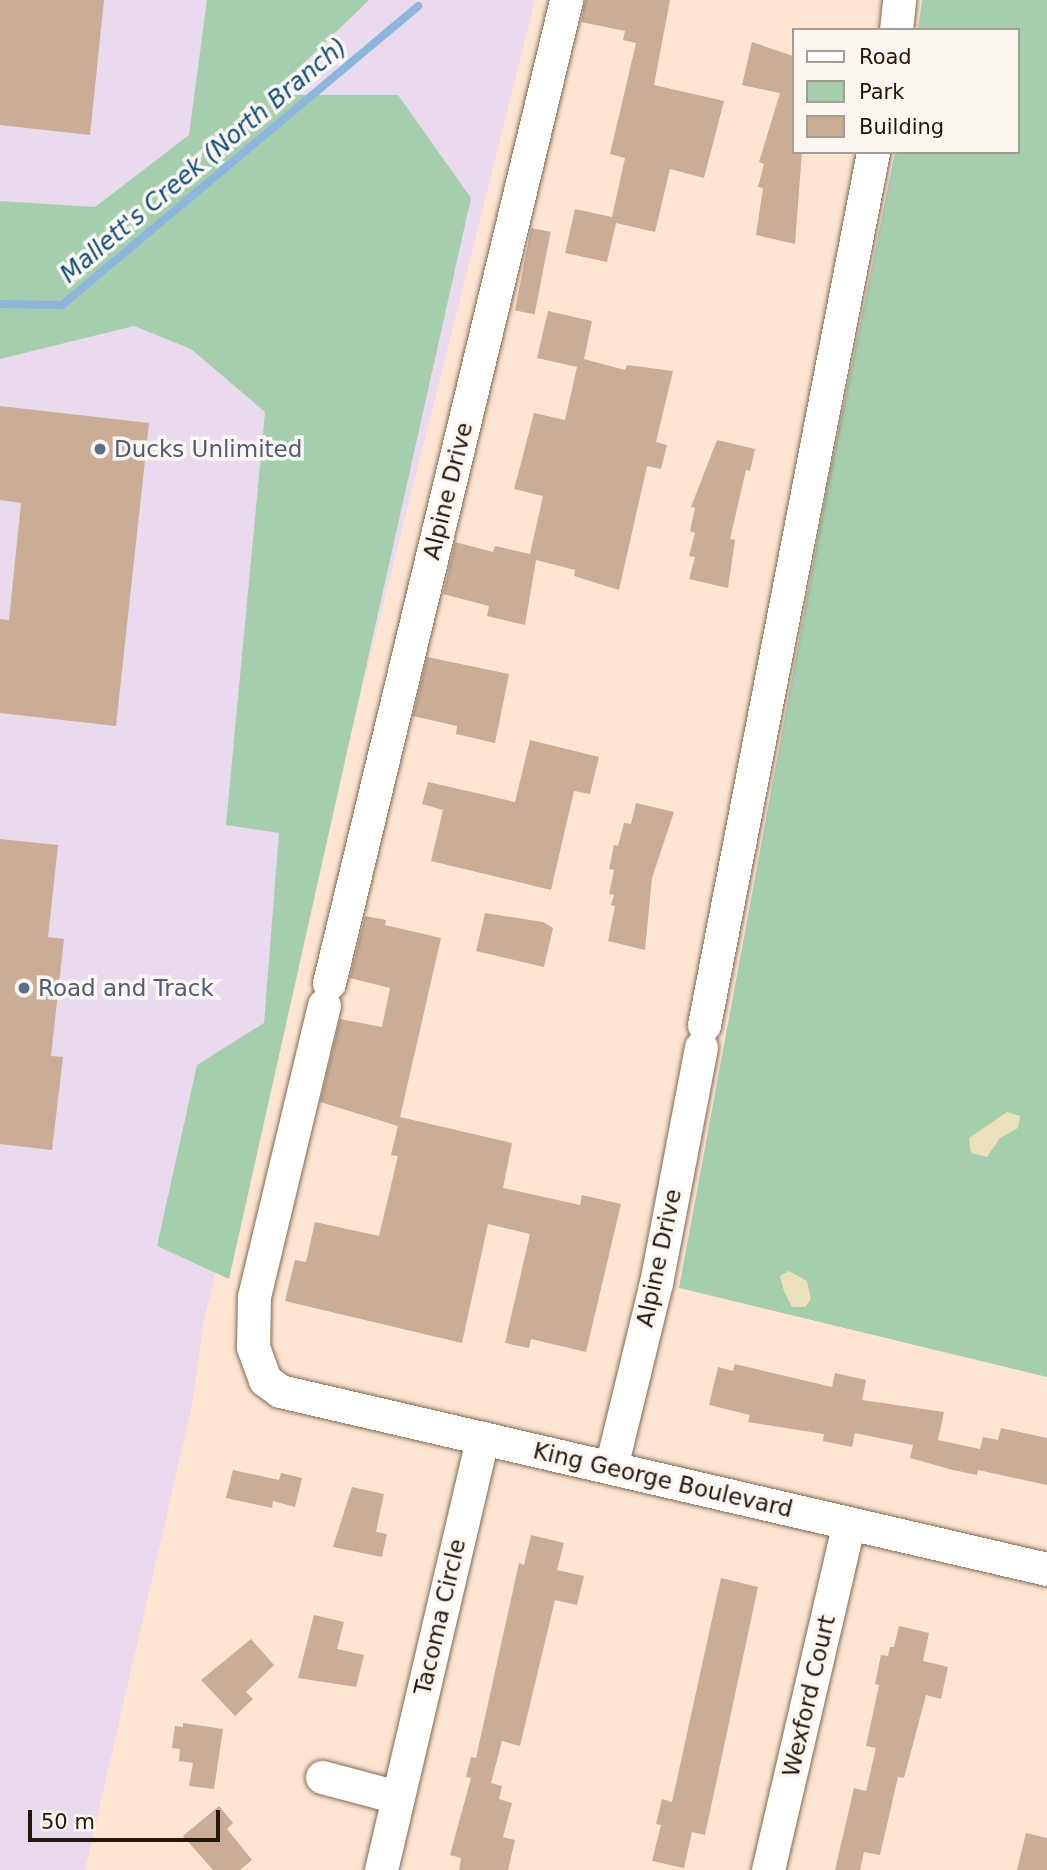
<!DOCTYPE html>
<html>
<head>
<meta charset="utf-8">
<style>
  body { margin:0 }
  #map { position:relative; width:1047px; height:1870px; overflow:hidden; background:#fde5d1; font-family:"DejaVu Sans",sans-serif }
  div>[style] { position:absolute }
  .commercial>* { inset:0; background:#e9daed }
  .green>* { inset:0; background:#a5cead }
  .sand>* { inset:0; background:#eae1bb }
  .stream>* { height:8px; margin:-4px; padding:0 4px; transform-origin:4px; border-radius:4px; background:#8cb6dc }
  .building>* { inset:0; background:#cbad96; transform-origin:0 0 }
  .roads { filter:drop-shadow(0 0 2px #836952) drop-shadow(0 0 2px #836952) }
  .minor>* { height:33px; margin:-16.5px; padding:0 16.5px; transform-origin:16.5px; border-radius:16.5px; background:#fff }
  .dots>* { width:19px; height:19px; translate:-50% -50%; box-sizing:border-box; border:4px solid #fcf6f1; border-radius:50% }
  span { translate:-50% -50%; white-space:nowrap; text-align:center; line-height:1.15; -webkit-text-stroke:7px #fcf6f1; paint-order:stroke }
  .service-label { font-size:23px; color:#4e5e75 }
  .left { translate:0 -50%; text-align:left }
  .street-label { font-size:23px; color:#21170d }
  .water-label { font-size:24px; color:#0c4e7e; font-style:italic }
  .legend { position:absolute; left:792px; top:28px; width:228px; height:126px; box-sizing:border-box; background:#fcf6f1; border:2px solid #a49d96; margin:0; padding:9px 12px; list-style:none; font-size:21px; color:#21170d }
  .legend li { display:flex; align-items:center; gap:14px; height:35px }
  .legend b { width:35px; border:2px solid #a49d96 }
  .scale { position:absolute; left:28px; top:1810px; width:192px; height:32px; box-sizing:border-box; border:4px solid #21170d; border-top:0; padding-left:9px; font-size:21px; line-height:24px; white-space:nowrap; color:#21170d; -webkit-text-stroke:5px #fcf6f1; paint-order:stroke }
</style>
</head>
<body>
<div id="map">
  <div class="commercial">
    <div style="clip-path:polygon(0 0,535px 0,204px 1319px,192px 1405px,85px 1870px,0 1870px)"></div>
  </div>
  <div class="green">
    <div style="clip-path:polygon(207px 0,369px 0,271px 95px,398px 95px,471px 198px,229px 1279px,157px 1246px,197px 1065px,264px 1023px,279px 833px,226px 825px,265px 412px,191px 349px,134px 326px,0 359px,0 201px,95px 207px,189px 135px)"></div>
    <div style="clip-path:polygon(922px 0,1047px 0,1047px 1377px,679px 1288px,830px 473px,895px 152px,1017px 152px,1017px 30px,918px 30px)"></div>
  </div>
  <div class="sand">
    <div style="clip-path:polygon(1007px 1112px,1020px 1116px,1018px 1128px,1000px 1138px,987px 1157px,971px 1153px,969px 1138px)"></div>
    <div style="clip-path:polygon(789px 1271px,807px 1281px,811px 1299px,805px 1307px,792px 1307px,784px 1291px,780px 1276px)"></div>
  </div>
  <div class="stream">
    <div style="left:0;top:304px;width:62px;rotate:0.9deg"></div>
    <div style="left:62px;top:305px;width:465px;rotate:-40deg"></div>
  </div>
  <div class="building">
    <div style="clip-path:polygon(0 0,104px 0,90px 135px,0 125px)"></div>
    <div style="clip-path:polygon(585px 0,670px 0,654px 85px,724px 101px,704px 178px,670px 169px,655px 232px,616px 223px,607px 262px,565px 253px,575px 209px,612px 217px,625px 158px,610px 154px,636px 43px,623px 40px,625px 31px,581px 22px)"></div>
    <div style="clip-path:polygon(752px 42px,793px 56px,793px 152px,802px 152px,795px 244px,756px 235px,763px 188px,758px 187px,764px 164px,759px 162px,780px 93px,742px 85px)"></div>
    <div style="left:531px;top:228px;width:20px;height:84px;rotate:11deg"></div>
    <div style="clip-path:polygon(548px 311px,592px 321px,584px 359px,625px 370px,627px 365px,673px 371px,656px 442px,667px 445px,661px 469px,647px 466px,619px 590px,574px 576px,575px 570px,536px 560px,525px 625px,487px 616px,489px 606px,443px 594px,455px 542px,493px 552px,495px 546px,530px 554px,543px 496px,514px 489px,521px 463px,534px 413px,565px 420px,577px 367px,537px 358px)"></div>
    <div style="clip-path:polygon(0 406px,149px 423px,116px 726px,0 713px,0 619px,9px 620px,21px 503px,0 500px)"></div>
    <div style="clip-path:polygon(717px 440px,755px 449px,750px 471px,746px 470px,730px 539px,735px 540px,728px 588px,689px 579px,695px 557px,689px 556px,695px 533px,690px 531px,695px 508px,691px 507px)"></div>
    <div style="clip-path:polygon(427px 657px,509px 674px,495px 743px,456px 734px,457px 726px,413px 716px)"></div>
    <div style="clip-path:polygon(530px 740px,599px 757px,590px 794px,574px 791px,551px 890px,431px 861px,443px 810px,422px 804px,428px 782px,515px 802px)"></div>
    <div style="clip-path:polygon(636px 803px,674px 812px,652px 878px,645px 950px,608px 941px,615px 906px,611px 905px,614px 895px,609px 894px,614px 870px,609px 869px,614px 845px,618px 846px,624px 823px,631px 824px)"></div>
    <div style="clip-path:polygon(0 839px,58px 845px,48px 937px,64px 939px,51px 1056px,63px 1057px,52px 1150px,0 1144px)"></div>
    <div style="clip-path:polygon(485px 913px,543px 922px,553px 928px,544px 967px,476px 951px)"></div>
    <div style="clip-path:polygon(365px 916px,386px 920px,385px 925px,441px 938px,398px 1126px,320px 1102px,340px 1019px,382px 1027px,390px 988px,350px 978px)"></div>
    <div style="clip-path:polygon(400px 1117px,512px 1143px,503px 1188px,580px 1205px,582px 1195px,621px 1204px,586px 1352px,531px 1339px,529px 1348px,505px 1343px,530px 1234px,488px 1224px,462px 1343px,285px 1301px,295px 1260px,306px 1262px,315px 1222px,379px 1236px,398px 1156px,391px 1155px)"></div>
    <div style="clip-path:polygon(735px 1364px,832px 1387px,835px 1373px,866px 1380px,862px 1400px,944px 1412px,938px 1440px,980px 1449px,983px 1437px,998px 1440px,1001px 1428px,1047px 1438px,1047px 1485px,978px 1470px,977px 1475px,953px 1470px,910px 1458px,913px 1445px,855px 1433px,852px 1447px,823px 1441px,824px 1434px,748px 1422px,750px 1415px,709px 1405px,718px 1367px,733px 1371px)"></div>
    <div style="clip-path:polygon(233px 1470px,279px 1480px,281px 1473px,302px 1478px,295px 1507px,273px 1501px,272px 1508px,226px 1498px)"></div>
    <div style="clip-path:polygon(352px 1487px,384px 1494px,376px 1532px,387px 1534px,382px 1557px,333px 1547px)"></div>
    <div style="clip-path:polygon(531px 1535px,564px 1543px,557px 1570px,584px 1576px,577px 1605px,555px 1600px,520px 1746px,502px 1741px,491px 1783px,502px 1786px,499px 1799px,512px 1803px,503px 1837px,515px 1840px,508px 1870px,459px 1870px,461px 1858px,450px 1855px,471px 1778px,466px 1777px,471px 1757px,476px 1758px,519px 1563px,524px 1565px)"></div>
    <div style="clip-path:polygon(721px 1578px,758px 1587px,705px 1835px,692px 1832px,684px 1868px,652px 1861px,661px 1825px,656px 1824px,662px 1799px,672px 1802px)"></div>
    <div style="clip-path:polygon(314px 1615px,344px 1622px,337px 1649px,364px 1655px,356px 1687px,298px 1678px)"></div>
    <div style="clip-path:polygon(899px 1626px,929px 1633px,923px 1661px,948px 1667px,941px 1699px,926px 1695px,904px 1778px,898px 1777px,880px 1855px,864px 1852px,860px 1870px,835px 1870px,854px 1788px,866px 1791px,876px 1748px,866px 1746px,879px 1685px,875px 1684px,881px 1655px,888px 1656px,890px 1647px,894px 1647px)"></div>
    <div style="clip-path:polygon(251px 1639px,274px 1665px,246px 1692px,253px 1699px,235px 1716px,201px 1680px)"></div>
    <div style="clip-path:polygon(183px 1723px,223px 1729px,214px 1789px,189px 1786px,193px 1763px,179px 1761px,180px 1749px,172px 1748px,175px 1726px,183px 1727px)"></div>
    <div style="clip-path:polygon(219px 1806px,233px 1823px,227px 1829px,252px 1860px,240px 1870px,213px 1870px,183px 1836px)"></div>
    <div style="clip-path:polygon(1026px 1833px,1047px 1838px,1047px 1870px,1017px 1870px)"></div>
  </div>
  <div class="roads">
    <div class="minor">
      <div style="left:896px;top:30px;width:30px;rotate:-84deg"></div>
      <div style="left:329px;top:983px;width:1011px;rotate:-76.44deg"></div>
      <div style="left:324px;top:1005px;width:299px;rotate:103.5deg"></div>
      <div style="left:254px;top:1296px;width:51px;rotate:91.1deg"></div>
      <div style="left:253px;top:1347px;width:35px;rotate:70deg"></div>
      <div style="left:265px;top:1380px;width:19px;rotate:36deg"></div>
      <div style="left:280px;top:1391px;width:787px;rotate:13.07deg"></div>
      <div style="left:704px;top:1025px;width:889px;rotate:-79.04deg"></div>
      <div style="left:611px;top:1467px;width:189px;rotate:-76.3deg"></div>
      <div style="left:656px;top:1283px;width:240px;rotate:-79.2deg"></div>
      <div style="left:322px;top:1777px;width:78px;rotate:14.9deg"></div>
      <div style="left:381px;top:1870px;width:444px;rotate:-76.8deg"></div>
      <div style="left:768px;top:1870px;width:356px;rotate:-76.9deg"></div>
    </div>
  </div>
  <div class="dots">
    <div style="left:100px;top:449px;background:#5c6f8a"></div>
    <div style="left:24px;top:988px;background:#5c6f8a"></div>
  </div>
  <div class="service-label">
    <span class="left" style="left:114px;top:449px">Ducks Unlimited</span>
    <span class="left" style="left:38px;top:988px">Road and Track</span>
  </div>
  <div class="street-label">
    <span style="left:448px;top:491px;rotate:-76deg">Alpine Drive</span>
    <span style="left:659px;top:1258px;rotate:-78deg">Alpine Drive</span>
    <span style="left:663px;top:1480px;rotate:13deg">King George Boulevard</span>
    <span style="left:440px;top:1617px;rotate:-77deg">Tacoma Circle</span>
    <span style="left:809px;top:1696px;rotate:-77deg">Wexford Court</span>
  </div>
  <div class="water-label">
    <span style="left:204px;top:161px;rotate:-40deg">Mallett's Creek (North Branch)</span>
  </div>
  <ul class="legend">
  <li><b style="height:9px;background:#fff"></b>Road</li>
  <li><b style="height:19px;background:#a5cead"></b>Park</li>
  <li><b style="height:19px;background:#cbad96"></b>Building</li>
  </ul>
  <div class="scale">50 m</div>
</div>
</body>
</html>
